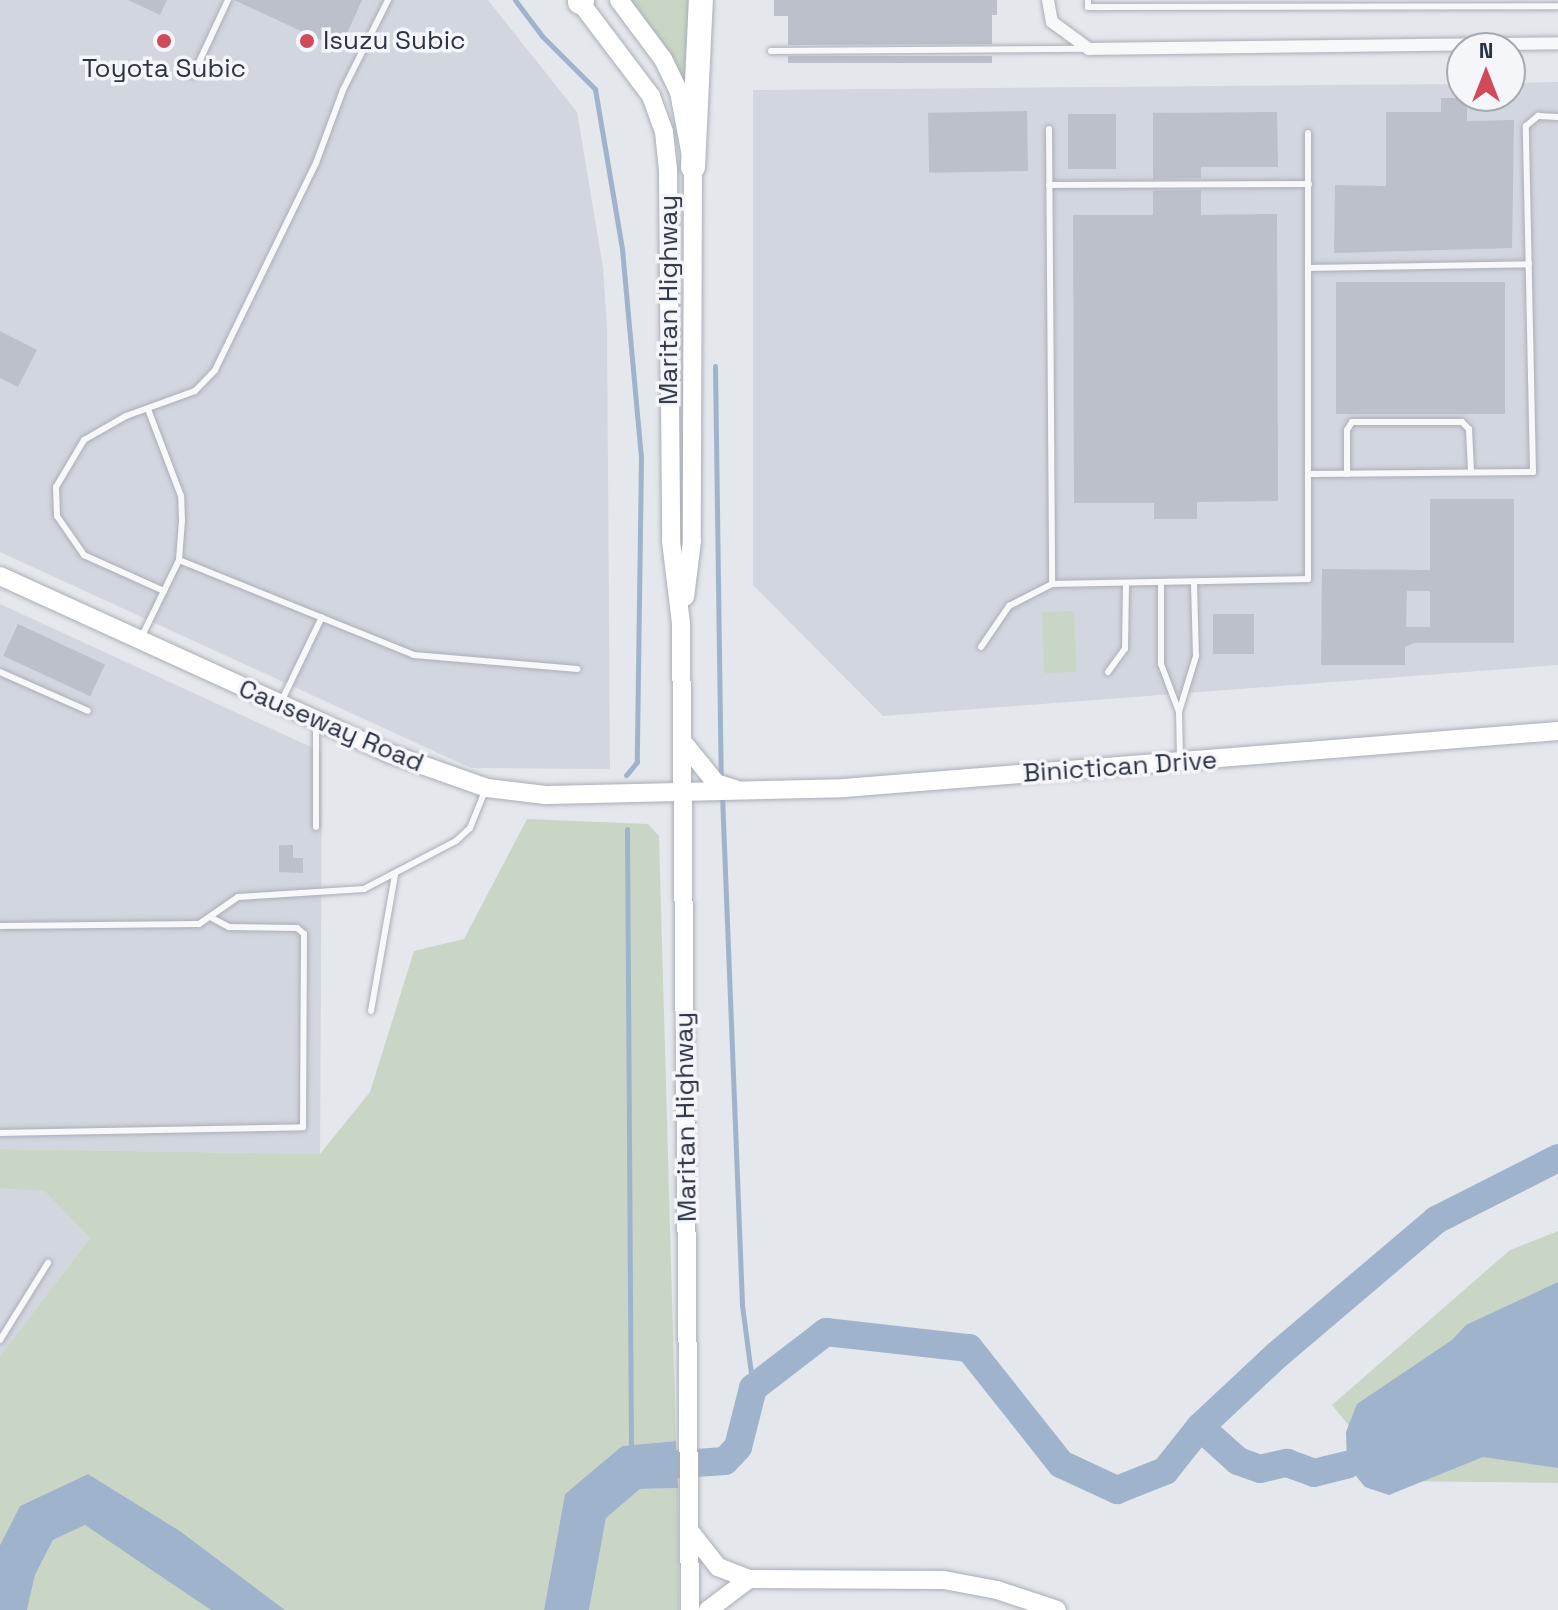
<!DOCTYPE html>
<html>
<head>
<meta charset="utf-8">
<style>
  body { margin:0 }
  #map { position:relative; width:1558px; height:1610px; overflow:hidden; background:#e4e7ec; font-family:"Space Grotesk",sans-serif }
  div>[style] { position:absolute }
  .built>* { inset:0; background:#d2d6de }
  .green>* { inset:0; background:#c9d6c5; transform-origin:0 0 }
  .water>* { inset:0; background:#9fb4cc }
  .stream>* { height:5px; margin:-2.5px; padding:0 2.5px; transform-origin:2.5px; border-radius:2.5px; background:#9fb4cc }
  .river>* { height:28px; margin:-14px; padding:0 14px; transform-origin:14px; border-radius:14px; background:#9fb4cc }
  .building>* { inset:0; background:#bbc0ca; transform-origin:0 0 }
  .roads { filter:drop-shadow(0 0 2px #a9aeb7) drop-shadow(0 0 2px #a9aeb7) }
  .lane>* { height:6px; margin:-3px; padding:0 3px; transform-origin:3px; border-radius:3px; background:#f7f8fa }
  .street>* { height:12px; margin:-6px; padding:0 6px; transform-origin:6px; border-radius:6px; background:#f7f8fa }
  .secondary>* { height:18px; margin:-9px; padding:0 9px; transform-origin:9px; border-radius:9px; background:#fff }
  .highway>* { height:24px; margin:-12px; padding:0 12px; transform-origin:12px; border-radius:12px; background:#fff }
  .dots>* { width:22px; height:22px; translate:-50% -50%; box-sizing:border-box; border:4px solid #f4f6f9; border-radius:50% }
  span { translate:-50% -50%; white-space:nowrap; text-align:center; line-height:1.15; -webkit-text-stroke:7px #f4f6f9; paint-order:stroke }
  .poi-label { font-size:26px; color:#2b3445 }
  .left { translate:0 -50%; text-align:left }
  .street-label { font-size:26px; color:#2b3445 }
  .north { position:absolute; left:1446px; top:32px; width:80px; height:80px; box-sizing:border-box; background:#f4f6f9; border:2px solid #a4a8b1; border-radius:50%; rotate:0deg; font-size:22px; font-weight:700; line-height:32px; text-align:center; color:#2b3445 }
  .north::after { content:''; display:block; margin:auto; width:28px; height:36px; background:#d1495b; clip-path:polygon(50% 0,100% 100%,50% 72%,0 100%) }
</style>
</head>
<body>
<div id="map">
  <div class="built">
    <div style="clip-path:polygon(0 0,488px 0,577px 112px,603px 268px,607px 328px,610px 769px,471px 768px,0 552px)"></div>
    <div style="clip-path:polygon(1558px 82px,1558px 665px,883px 716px,753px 585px,753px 90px,1462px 84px,1462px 96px,1510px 96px,1510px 83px)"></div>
    <div style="clip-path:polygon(0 604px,322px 752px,320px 1154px,0 1149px)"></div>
    <div style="clip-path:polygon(22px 1186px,44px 1191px,90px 1238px,0 1356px,0 1188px)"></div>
  </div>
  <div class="green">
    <div style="clip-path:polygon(628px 0,694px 0,686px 88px)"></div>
    <div style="left:1074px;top:611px;width:61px;height:32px;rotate:88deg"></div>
    <div style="clip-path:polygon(527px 819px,648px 824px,659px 836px,676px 1441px,622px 1446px,565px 1494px,544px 1610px,285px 1610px,180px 1531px,88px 1474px,20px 1506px,0 1545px,0 1356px,90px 1238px,44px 1191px,0 1188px,0 1149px,320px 1154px,370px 1092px,414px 951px,464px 939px)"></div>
    <div style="clip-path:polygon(1558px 1231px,1558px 1483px,1394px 1481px,1332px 1405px,1510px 1250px)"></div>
    <div style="clip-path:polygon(678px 1488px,679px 1610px,589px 1610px,606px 1518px,640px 1489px)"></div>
    <div style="clip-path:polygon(85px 1525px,155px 1568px,211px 1610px,27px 1610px,35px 1575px,53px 1540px)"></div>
  </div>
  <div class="water">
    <div style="clip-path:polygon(1558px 1282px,1558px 1468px,1483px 1457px,1389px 1495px,1365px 1487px,1347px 1465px,1346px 1432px,1357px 1404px,1452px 1340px,1466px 1325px)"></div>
    <div style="clip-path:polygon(676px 1441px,678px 1488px,640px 1489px,606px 1518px,589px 1610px,544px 1610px,565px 1494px,622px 1446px)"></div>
    <div style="clip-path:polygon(88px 1474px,180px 1531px,285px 1610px,211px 1610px,85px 1525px,53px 1540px,35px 1575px,27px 1610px,0 1610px,0 1545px,20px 1506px)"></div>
  </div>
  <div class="stream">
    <div style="left:515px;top:0;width:45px;rotate:53.1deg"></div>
    <div style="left:542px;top:36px;width:75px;rotate:45deg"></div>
    <div style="left:595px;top:89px;width:162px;rotate:80.4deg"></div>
    <div style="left:622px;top:249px;width:210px;rotate:84.8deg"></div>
    <div style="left:641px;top:458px;width:304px;rotate:90.8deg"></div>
    <div style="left:637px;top:762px;width:17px;rotate:130deg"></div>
    <div style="left:715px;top:366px;width:415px;rotate:89.2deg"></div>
    <div style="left:722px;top:795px;width:510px;rotate:87.75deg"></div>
    <div style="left:742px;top:1305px;width:84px;rotate:82.5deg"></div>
    <div style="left:627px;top:829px;width:619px;rotate:89.63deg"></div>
  </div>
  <div class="river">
    <div style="left:1200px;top:1427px;width:51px;rotate:41.8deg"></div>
    <div style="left:1238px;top:1461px;width:23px;rotate:20deg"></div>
    <div style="left:1260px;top:1469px;width:28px;rotate:-13deg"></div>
    <div style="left:1287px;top:1463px;width:29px;rotate:20deg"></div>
    <div style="left:1314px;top:1473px;width:34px;rotate:-14deg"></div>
    <div style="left:638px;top:1467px;width:87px;rotate:-3.9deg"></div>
    <div style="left:725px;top:1461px;width:19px;rotate:-47deg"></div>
    <div style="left:738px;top:1447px;width:61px;rotate:-75.7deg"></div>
    <div style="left:753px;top:1388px;width:92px;rotate:-37.5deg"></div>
    <div style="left:826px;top:1332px;width:144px;rotate:6.4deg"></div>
    <div style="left:969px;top:1348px;width:148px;rotate:51.6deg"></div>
    <div style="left:1061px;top:1464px;width:62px;rotate:24.9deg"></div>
    <div style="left:1117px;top:1490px;width:52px;rotate:-21.6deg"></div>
    <div style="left:1165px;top:1471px;width:56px;rotate:-51.5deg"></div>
    <div style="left:1200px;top:1427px;width:105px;rotate:-43.1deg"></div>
    <div style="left:1277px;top:1355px;width:209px;rotate:-40.3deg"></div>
    <div style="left:1436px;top:1220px;width:137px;rotate:-26.9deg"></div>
  </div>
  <div class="building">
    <div style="clip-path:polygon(128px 0,167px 0,160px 15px)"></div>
    <div style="clip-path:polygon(234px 0,362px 0,340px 49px)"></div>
    <div style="clip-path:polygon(774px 0,997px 0,997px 15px,992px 15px,992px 44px,788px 45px,788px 16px,774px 16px)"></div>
    <div style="left:992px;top:56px;width:7px;height:204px;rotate:90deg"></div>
    <div style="clip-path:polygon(1441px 98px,1467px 98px,1467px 121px,1514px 120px,1512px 248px,1334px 253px,1335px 185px,1386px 186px,1386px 112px,1441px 112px)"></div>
    <div style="left:1027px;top:111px;width:60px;height:99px;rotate:89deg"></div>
    <div style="clip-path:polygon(1277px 112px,1278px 167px,1201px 167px,1201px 178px,1153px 179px,1153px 113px)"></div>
    <div style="left:1068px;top:114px;width:48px;height:55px"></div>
    <div style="clip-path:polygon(1201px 190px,1201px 215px,1277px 214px,1278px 501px,1197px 502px,1197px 519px,1154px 519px,1154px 503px,1074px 503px,1073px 215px,1153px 215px,1153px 191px)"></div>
    <div style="left:1336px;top:282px;width:169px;height:132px"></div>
    <div style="clip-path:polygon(0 331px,37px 350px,18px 387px,0 378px)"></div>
    <div style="clip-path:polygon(evenodd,1430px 499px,1514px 499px,1514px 643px,1414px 643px,1405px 647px,1405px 665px,1321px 665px,1322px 569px,1430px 570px,1430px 499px,1407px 591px,1430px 591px,1430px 627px,1406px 627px,1407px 591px)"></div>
    <div style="left:1213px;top:614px;width:41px;height:40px"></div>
    <div style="left:18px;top:624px;width:96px;height:35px;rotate:25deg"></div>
    <div style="clip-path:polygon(279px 845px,293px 845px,293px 858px,303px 858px,303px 873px,279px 872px)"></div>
  </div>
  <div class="roads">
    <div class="lane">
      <div style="left:1088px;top:0;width:7px;rotate:90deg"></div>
      <div style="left:1088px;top:7px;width:470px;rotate:-0.1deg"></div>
      <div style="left:771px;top:51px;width:316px;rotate:-0.4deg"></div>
      <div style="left:193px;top:75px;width:83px;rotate:-65deg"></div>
      <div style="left:1049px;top:129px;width:455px;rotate:89.6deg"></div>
      <div style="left:1049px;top:185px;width:260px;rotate:-0.2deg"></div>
      <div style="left:1310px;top:268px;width:219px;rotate:-1deg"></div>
      <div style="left:1311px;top:474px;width:222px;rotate:-0.5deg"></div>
      <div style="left:1533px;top:472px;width:346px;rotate:-91.2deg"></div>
      <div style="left:1526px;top:126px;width:16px;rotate:-40deg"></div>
      <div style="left:1538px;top:116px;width:20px;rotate:3deg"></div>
      <div style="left:1347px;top:474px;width:44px;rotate:-90deg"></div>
      <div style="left:1347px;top:430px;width:9px;rotate:-58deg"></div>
      <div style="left:1352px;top:422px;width:110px"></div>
      <div style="left:1462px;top:422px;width:10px;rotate:45deg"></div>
      <div style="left:1469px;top:429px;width:43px;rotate:87.3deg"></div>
      <div style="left:179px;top:560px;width:253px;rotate:22deg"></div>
      <div style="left:414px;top:655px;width:164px;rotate:4.9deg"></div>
      <div style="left:1161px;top:585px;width:79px;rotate:90deg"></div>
      <div style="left:1161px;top:664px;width:51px;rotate:69.4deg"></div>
      <div style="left:164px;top:591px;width:88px;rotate:-155.8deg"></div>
      <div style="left:84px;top:555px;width:47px;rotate:-124.7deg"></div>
      <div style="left:57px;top:516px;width:29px;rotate:-92deg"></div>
      <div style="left:56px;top:487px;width:55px;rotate:-59.2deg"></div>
      <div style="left:84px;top:440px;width:48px;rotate:-29.7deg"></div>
      <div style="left:126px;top:416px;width:73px;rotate:-19.9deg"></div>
      <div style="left:195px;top:391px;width:29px;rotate:-46deg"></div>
      <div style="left:215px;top:370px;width:230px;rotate:-64deg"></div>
      <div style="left:316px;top:163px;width:78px;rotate:-69.7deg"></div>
      <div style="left:343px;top:90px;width:101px;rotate:-63.4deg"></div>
      <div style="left:141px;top:638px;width:87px;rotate:-64deg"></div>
      <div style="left:179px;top:560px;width:40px;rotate:-85.7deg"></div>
      <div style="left:182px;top:520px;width:24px;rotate:-92deg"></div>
      <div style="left:181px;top:496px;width:93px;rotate:-110.8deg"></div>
      <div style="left:981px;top:647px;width:50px;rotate:-55.7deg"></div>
      <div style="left:1009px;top:606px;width:48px;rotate:-27.1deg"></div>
      <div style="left:1052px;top:584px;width:256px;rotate:-1.1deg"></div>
      <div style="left:1308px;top:579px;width:446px;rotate:-90deg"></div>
      <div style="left:0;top:672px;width:96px;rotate:23.9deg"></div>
      <div style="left:1108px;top:672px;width:29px;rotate:-54deg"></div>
      <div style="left:1125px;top:649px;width:66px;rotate:-89.1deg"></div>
      <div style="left:282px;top:700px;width:92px;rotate:-64.3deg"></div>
      <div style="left:316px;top:722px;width:105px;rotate:90deg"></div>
      <div style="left:1180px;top:758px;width:46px;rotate:-91.2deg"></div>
      <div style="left:1179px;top:712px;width:59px;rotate:-73.1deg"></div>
      <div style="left:1196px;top:656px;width:72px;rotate:-91.6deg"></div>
      <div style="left:0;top:926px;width:199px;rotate:-0.6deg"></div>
      <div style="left:199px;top:924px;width:47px;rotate:-34.7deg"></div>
      <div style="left:238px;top:897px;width:126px;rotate:-3.6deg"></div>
      <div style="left:364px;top:889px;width:104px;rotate:-27.6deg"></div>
      <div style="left:456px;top:841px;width:19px;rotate:-43deg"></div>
      <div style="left:470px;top:828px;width:40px;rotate:-68deg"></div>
      <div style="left:371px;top:1011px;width:138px;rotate:-80deg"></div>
      <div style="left:0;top:1133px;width:303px;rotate:-1.1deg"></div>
      <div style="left:303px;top:1127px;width:193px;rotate:-89.7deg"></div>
      <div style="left:304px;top:934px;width:9px;rotate:-139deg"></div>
      <div style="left:297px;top:928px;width:68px;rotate:-179.2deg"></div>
      <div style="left:229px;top:927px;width:19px;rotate:-152deg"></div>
      <div style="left:0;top:1340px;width:91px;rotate:-58.1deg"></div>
    </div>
    <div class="street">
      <div style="left:1048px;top:0;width:22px;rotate:80deg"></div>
      <div style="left:1052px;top:22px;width:46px;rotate:36.1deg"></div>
      <div style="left:1089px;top:49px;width:469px;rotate:-0.7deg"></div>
    </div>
    <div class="secondary">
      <div style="left:619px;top:0;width:74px;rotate:53.3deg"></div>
      <div style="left:663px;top:59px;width:37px;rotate:64deg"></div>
      <div style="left:679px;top:92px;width:76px;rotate:79.4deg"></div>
      <div style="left:693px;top:167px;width:374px;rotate:90.2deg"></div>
      <div style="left:692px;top:541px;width:56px;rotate:97.1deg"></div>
      <div style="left:580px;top:2px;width:118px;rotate:52.9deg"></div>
      <div style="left:651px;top:96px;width:38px;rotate:70deg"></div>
      <div style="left:664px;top:132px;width:38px;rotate:84deg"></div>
      <div style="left:668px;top:170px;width:371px;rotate:89.5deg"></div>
      <div style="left:671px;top:541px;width:84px;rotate:83.1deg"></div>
      <div style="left:681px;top:624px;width:986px;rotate:89.48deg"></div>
      <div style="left:0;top:576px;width:430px;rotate:24.5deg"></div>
      <div style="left:391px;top:754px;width:102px;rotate:19.5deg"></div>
      <div style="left:487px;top:788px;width:59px;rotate:6.8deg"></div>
      <div style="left:546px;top:795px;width:298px;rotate:-1.3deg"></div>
      <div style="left:844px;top:788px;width:716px;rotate:-4.56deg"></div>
      <div style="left:682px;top:741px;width:54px;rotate:51deg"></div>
      <div style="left:716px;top:783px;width:22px;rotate:18deg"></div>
      <div style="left:689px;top:1530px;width:47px;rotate:51.9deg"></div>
      <div style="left:718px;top:1567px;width:33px;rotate:21deg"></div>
      <div style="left:749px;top:1579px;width:195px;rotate:0.3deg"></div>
      <div style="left:944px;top:1580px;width:54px;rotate:10.7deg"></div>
      <div style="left:997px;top:1590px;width:63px;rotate:18.4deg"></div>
      <div style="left:708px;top:1610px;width:51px;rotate:-37.1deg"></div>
    </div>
    <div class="highway">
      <div style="left:580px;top:2px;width:3px;rotate:-45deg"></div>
      <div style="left:693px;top:167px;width:167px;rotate:-87.3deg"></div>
    </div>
  </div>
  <div class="dots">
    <div style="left:164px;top:41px;background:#d1495b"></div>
    <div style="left:307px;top:41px;background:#d1495b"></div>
  </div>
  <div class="poi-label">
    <span class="left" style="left:323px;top:41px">Isuzu Subic</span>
    <span style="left:164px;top:69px">Toyota Subic</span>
  </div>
  <div class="street-label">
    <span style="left:669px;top:300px;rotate:-90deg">Maritan Highway</span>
    <span style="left:331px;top:726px;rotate:23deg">Causeway Road</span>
    <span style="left:1120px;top:767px;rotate:-4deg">Binictican Drive</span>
    <span style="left:686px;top:1117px;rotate:-91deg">Maritan Highway</span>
  </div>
  <div class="north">N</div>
</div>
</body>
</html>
